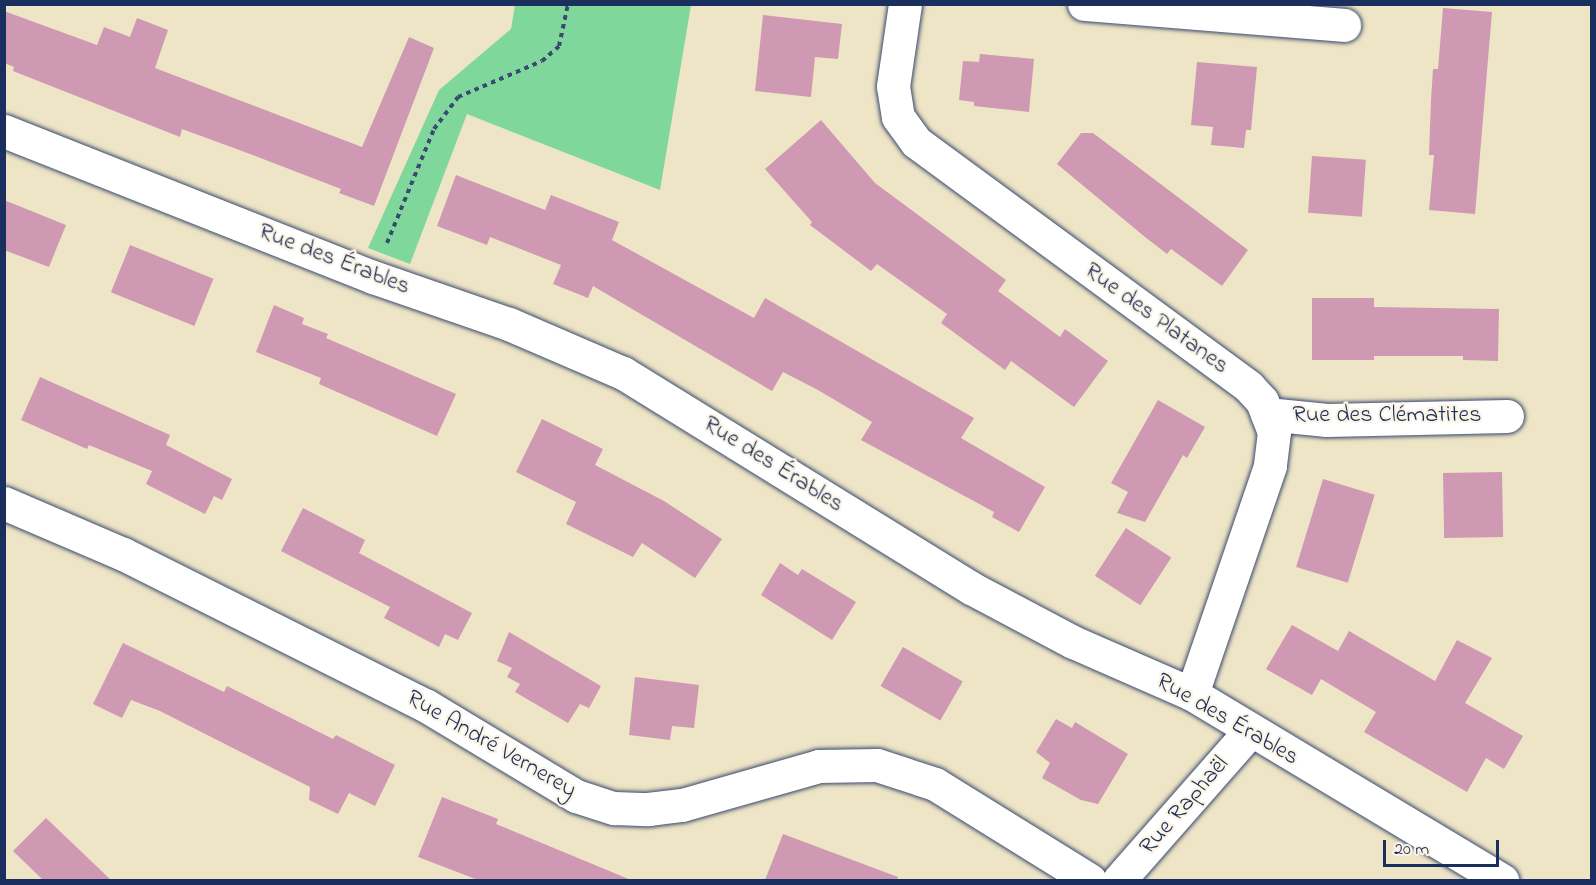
<!DOCTYPE html>
<html>
<head>
<meta charset="utf-8">
<style>
  body { margin:0 }
  #map { position:relative; width:1596px; height:885px; overflow:hidden; background:#eee5c6; font-family:"Indie Flower",sans-serif }
  div>[style] { position:absolute }
  .green>* { inset:0; background:#7fd79b }
  .building>* { inset:0; background:#cf99b3; transform-origin:0 0 }
  .path>* { height:4px; margin-top:-2px; transform-origin:0; background:repeating-linear-gradient(90deg,#3b4a6e 0 4.5px,transparent 0 9px) }
  .roads { filter:drop-shadow(0 0 2px #3b4a6e) drop-shadow(0 0 2px #3b4a6e) }
  .minor>* { height:33px; margin:-16.5px; padding:0 16.5px; transform-origin:16.5px; border-radius:16.5px; background:#fff }
  span { translate:-50% -50%; white-space:nowrap; text-align:center; line-height:1.15; -webkit-text-stroke:4.5px #fcf5e5; paint-order:stroke }
  .street-label { font-size:24px; color:#1b2f5e }
  .frame { position:absolute; inset:0; border:6px solid #1b2f5e; pointer-events:none }
  .scale { position:absolute; left:1383px; top:840px; width:116px; height:27px; box-sizing:border-box; border:3px solid #1b2f5e; border-top:0; padding-left:8px; font-size:18px; line-height:21px; white-space:nowrap; color:#1b2f5e; -webkit-text-stroke:4px #fcf5e5; paint-order:stroke }
</style>
</head>
<body>
<div id="map">
  <div class="green">
    <div style="clip-path:polygon(515px 5px,691px 5px,660px 190px,467px 114px,410px 264px,368px 248px,439px 90px,511px 29px)"></div>
  </div>
  <div class="building">
    <div style="clip-path:polygon(1443px 8px,1492px 12px,1475px 214px,1429px 210px,1434px 155px,1429px 155px,1431px 100px,1433px 69px,1438px 69px)"></div>
    <div style="clip-path:polygon(4px 11px,97px 45px,104px 27px,130px 37px,137px 18px,168px 30px,155px 68px,362px 147px,409px 37px,434px 48px,374px 206px,339px 193px,341px 189px,242px 151px,182px 129px,180px 137px,13px 71px,14px 67px,4px 63px)"></div>
    <div style="clip-path:polygon(763px 15px,842px 24px,838px 59px,815px 57px,811px 97px,755px 91px)"></div>
    <div style="clip-path:polygon(980px 54px,1034px 59px,1029px 112px,974px 106px,974px 102px,959px 100px,963px 61px,979px 62px)"></div>
    <div style="clip-path:polygon(1197px 62px,1257px 67px,1251px 130px,1246px 130px,1244px 148px,1211px 145px,1213px 127px,1191px 125px)"></div>
    <div style="clip-path:polygon(821px 120px,875px 183px,1006px 280px,998px 291px,1060px 337px,1065px 329px,1108px 361px,1074px 407px,1011px 361px,1005px 370px,941px 323px,947px 314px,877px 264px,871px 271px,810px 225px,812px 222px,765px 169px)"></div>
    <div style="clip-path:polygon(1081px 133px,1093px 133px,1248px 250px,1222px 286px,1171px 249px,1167px 254px,1145px 237px,1057px 164px)"></div>
    <div style="left:1312px;top:156px;width:54px;height:57px;rotate:4deg"></div>
    <div style="clip-path:polygon(456px 175px,545px 210px,551px 195px,619px 222px,612px 240px,754px 318px,765px 298px,974px 418px,961px 438px,1045px 487px,1019px 532px,992px 517px,994px 512px,861px 440px,872px 422px,818px 390px,783px 372px,772px 391px,593px 286px,588px 298px,553px 284px,561px 265px,490px 237px,487px 245px,437px 226px)"></div>
    <div style="clip-path:polygon(4px 200px,66px 225px,49px 267px,4px 250px)"></div>
    <div style="left:130px;top:245px;width:90px;height:51px;rotate:22deg"></div>
    <div style="clip-path:polygon(1312px 298px,1374px 298px,1374px 307px,1499px 309px,1498px 361px,1463px 360px,1463px 356px,1374px 356px,1374px 360px,1312px 360px)"></div>
    <div style="clip-path:polygon(274px 305px,304px 318px,302px 324px,328px 334px,326px 338px,456px 394px,437px 436px,319px 384px,321px 378px,256px 352px)"></div>
    <div style="clip-path:polygon(40px 377px,170px 435px,166px 445px,232px 479px,222px 500px,214px 496px,205px 514px,146px 484px,152px 471px,89px 445px,87px 449px,21px 420px)"></div>
    <div style="clip-path:polygon(1158px 400px,1205px 427px,1187px 458px,1183px 455px,1145px 522px,1117px 513px,1128px 492px,1111px 483px)"></div>
    <div style="clip-path:polygon(542px 419px,603px 449px,595px 465px,664px 501px,722px 539px,695px 578px,642px 543px,633px 557px,566px 524px,576px 502px,516px 472px)"></div>
    <div style="left:1502px;top:472px;width:65px;height:59px;rotate:89deg"></div>
    <div style="left:1323px;top:479px;width:54px;height:92px;rotate:17deg"></div>
    <div style="clip-path:polygon(303px 508px,365px 540px,359px 553px,472px 613px,458px 640px,445px 634px,439px 647px,384px 618px,390px 607px,281px 551px)"></div>
    <div style="left:1126px;top:528px;width:54px;height:57px;rotate:33deg"></div>
    <div style="clip-path:polygon(780px 563px,798px 575px,802px 569px,856px 602px,832px 640px,761px 595px)"></div>
    <div style="clip-path:polygon(1292px 625px,1338px 651px,1349px 631px,1435px 681px,1457px 640px,1492px 658px,1465px 703px,1523px 736px,1504px 769px,1486px 758px,1467px 792px,1364px 732px,1376px 712px,1321px 679px,1312px 695px,1266px 669px)"></div>
    <div style="clip-path:polygon(509px 632px,601px 686px,589px 708px,580px 704px,568px 723px,515px 692px,520px 684px,507px 677px,512px 668px,497px 661px)"></div>
    <div style="clip-path:polygon(123px 643px,224px 692px,227px 686px,333px 739px,336px 735px,395px 765px,375px 806px,349px 793px,338px 814px,309px 800px,310px 787px,160px 711px,131px 700px,122px 718px,93px 704px)"></div>
    <div style="left:903px;top:647px;width:69px;height:45px;rotate:30deg"></div>
    <div style="clip-path:polygon(635px 677px,699px 685px,694px 728px,672px 726px,670px 740px,629px 735px)"></div>
    <div style="clip-path:polygon(1056px 719px,1072px 728px,1075px 722px,1128px 754px,1098px 804px,1081px 800px,1042px 778px,1050px 763px,1036px 752px)"></div>
    <div style="clip-path:polygon(442px 797px,498px 819px,496px 824px,631px 880px,478px 880px,418px 857px)"></div>
    <div style="clip-path:polygon(46px 818px,111px 880px,43px 880px,13px 851px)"></div>
    <div style="clip-path:polygon(783px 834px,898px 877px,897px 880px,765px 880px)"></div>
  </div>
  <div class="path">
    <div style="left:387px;top:243px;width:123px;rotate:-67.6deg"></div>
    <div style="left:434px;top:129px;width:40px;rotate:-53deg"></div>
    <div style="left:458px;top:97px;width:91px;rotate:-23.2deg"></div>
    <div style="left:542px;top:61px;width:23px;rotate:-41deg"></div>
    <div style="left:559px;top:46px;width:43px;rotate:-77.9deg"></div>
  </div>
  <div class="roads">
    <div class="minor">
      <div style="left:905px;top:4px;width:83px;rotate:98.3deg"></div>
      <div style="left:893px;top:86px;width:31px;rotate:81deg"></div>
      <div style="left:898px;top:117px;width:31px;rotate:54deg"></div>
      <div style="left:916px;top:142px;width:413px;rotate:36.3deg"></div>
      <div style="left:1249px;top:387px;width:19px;rotate:47deg"></div>
      <div style="left:1262px;top:401px;width:33px;rotate:69deg"></div>
      <div style="left:1274px;top:432px;width:34px;rotate:97deg"></div>
      <div style="left:1270px;top:466px;width:241px;rotate:108.9deg"></div>
      <div style="left:1084px;top:4px;width:261px;rotate:4.6deg"></div>
      <div style="left:4px;top:131px;width:397px;rotate:21.6deg"></div>
      <div style="left:373px;top:277px;width:144px;rotate:19.1deg"></div>
      <div style="left:509px;top:324px;width:124px;rotate:23.3deg"></div>
      <div style="left:623px;top:373px;width:409px;rotate:31.7deg"></div>
      <div style="left:971px;top:588px;width:115px;rotate:27.9deg"></div>
      <div style="left:1073px;top:642px;width:130px;rotate:23.6deg"></div>
      <div style="left:1192px;top:694px;width:362px;rotate:31deg"></div>
      <div style="left:1267px;top:414px;width:60px;rotate:5.7deg"></div>
      <div style="left:1327px;top:420px;width:180px;rotate:-1.3deg"></div>
      <div style="left:4px;top:503px;width:129px;rotate:23.2deg"></div>
      <div style="left:123px;top:554px;width:338px;rotate:26.6deg"></div>
      <div style="left:425px;top:705px;width:176px;rotate:31.1deg"></div>
      <div style="left:576px;top:796px;width:40px;rotate:18deg"></div>
      <div style="left:614px;top:808px;width:34px;rotate:2deg"></div>
      <div style="left:648px;top:809px;width:34px;rotate:-7deg"></div>
      <div style="left:682px;top:805px;width:142px;rotate:-15.9deg"></div>
      <div style="left:819px;top:766px;width:58px;rotate:-1deg"></div>
      <div style="left:877px;top:765px;width:61px;rotate:18.1deg"></div>
      <div style="left:935px;top:784px;width:182px;rotate:31.8deg"></div>
      <div style="left:1119px;top:880px;width:198px;rotate:-48.7deg"></div>
    </div>
  </div>
  <div class="street-label">
    <span style="left:334px;top:260px;rotate:21deg">Rue des Érables</span>
    <span style="left:1156px;top:319px;rotate:36deg">Rue des Platanes</span>
    <span style="left:1387px;top:416px">Rue des Clématites</span>
    <span style="left:773px;top:465px;rotate:32deg">Rue des Érables</span>
    <span style="left:1227px;top:720px;rotate:30deg">Rue des Érables</span>
    <span style="left:491px;top:745px;rotate:30deg">Rue André Vernerey</span>
    <span style="left:1185px;top:806px;rotate:-49deg">Rue Raphaël</span>
  </div>
  <div class="frame"></div>
  <div class="scale">20 m</div>
</div>
</body>
</html>
